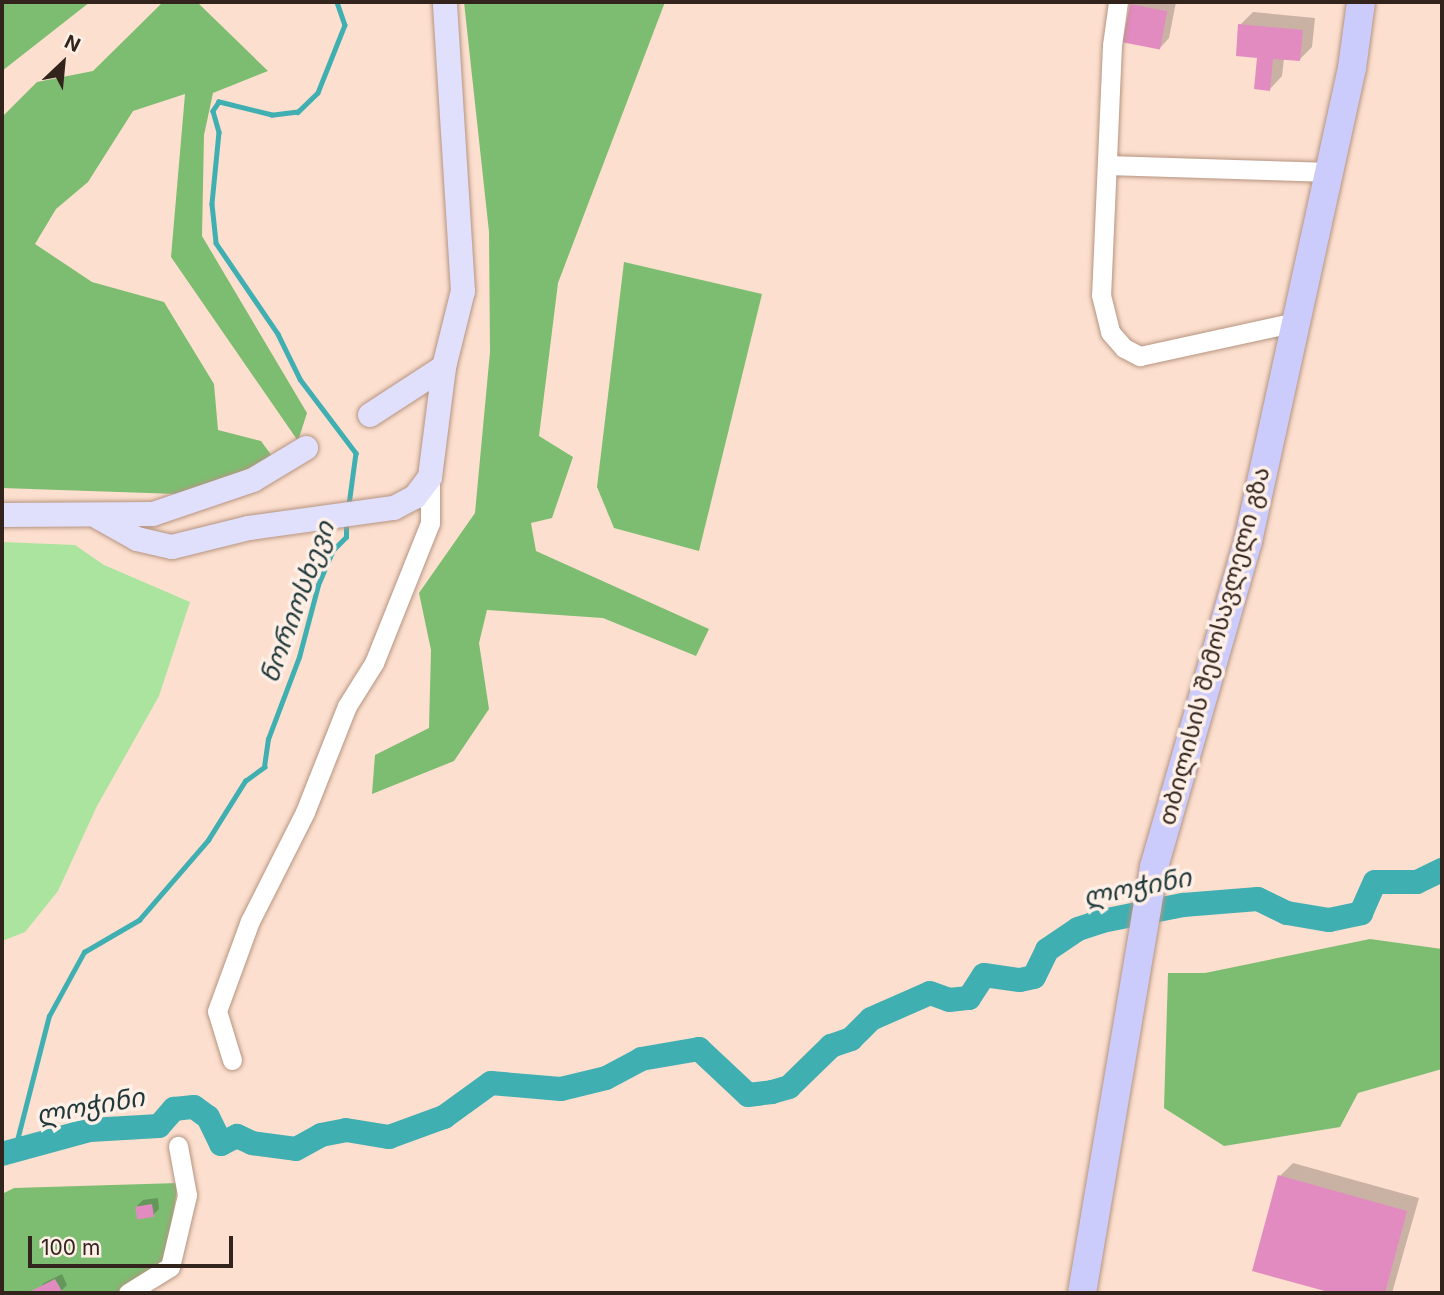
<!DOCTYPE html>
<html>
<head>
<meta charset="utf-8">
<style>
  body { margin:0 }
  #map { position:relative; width:1444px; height:1295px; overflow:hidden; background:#fcdfce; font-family:Inter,"Noto Sans Georgian",sans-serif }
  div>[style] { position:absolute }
  .green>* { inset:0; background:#aae49f }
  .forest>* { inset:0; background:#7dbd71 }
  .shadow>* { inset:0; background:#0003 }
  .stream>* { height:4.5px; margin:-2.25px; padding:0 2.25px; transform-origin:2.25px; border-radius:2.25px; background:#40afb2 }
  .river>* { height:24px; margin:-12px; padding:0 12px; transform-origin:12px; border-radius:12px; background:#40afb2 }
  .building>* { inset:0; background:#e28bc0; transform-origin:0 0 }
  .roads { filter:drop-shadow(0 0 2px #b69481) drop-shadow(0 0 2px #b69481) }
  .minor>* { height:19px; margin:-9.5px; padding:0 9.5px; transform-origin:9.5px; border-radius:9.5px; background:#fff }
  .major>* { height:24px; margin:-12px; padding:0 12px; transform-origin:12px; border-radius:12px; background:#e0e0fd }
  .highway>* { height:28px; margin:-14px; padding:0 14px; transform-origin:14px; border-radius:14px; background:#cbccfc }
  span { translate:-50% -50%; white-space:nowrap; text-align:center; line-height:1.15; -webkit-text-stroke:7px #feefe7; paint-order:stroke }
  .street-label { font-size:24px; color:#32241d }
  .water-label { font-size:26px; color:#1f3839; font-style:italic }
  .frame { position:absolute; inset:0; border:4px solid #32241d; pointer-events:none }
  .north { position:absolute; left:28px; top:28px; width:70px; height:70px; -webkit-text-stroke:5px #feefe7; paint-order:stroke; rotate:26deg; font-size:19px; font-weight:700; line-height:28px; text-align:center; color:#32241d }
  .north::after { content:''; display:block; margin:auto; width:24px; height:32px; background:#32241d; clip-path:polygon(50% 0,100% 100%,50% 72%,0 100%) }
  .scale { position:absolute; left:28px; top:1236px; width:205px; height:32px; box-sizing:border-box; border:4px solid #32241d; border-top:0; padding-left:9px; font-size:21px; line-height:24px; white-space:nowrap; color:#32241d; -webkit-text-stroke:5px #feefe7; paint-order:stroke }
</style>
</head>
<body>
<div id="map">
  <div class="green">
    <div style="clip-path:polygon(2px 542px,75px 545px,104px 565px,190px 602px,159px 696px,97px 806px,58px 891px,25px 932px,2px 941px)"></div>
  </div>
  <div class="forest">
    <div style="clip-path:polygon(2px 2px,90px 2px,2px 71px)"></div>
    <div style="clip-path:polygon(163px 2px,197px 2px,268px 71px,213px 93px,204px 135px,202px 236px,307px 413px,298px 441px,171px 257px,185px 94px,133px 111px,88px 182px,56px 209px,35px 244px,92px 282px,164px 302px,214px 384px,218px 430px,261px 441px,277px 463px,206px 495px,2px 488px,2px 117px,37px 82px,93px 71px)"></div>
    <div style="clip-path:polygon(464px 2px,665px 2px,558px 283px,539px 436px,573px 457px,552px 518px,531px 523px,536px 551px,709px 629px,696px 656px,603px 618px,487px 610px,479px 643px,489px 709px,454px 761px,372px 794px,375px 755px,429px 728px,431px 650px,419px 593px,475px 513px,490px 352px,489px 232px)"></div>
    <div style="clip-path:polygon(624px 262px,762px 294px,699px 551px,614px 528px,597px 487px)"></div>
    <div style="clip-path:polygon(1370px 939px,1442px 949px,1442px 1069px,1358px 1093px,1340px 1127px,1224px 1146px,1164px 1108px,1168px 973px,1205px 973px)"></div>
    <div style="clip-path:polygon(178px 1183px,164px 1273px,117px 1293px,2px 1293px,2px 1194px,14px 1188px)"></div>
  </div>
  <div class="shadow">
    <div style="clip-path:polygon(1135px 2px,1176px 2px,1169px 38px,1160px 48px,1132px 5px)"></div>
    <div style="clip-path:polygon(1253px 12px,1315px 18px,1312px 47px,1299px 60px,1284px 58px,1282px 76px,1270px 89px,1259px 56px,1240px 25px)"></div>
    <div style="clip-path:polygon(1293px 1163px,1419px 1198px,1392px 1293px,1339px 1293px,1254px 1270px,1280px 1176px)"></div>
    <div style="clip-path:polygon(158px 1198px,159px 1209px,153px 1215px,137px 1206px,143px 1200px)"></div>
    <div style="clip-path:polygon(62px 1274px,67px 1285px,61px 1291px,41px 1293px,38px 1289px,44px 1283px)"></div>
  </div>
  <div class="stream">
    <div style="left:337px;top:2px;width:24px;rotate:71deg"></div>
    <div style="left:345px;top:25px;width:73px;rotate:111.7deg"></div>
    <div style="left:318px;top:93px;width:28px;rotate:136deg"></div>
    <div style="left:298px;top:112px;width:26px;rotate:173deg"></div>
    <div style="left:272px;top:115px;width:55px;rotate:-166.2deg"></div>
    <div style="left:219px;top:102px;width:11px;rotate:124deg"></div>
    <div style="left:213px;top:111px;width:22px;rotate:74deg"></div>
    <div style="left:219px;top:132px;width:72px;rotate:95.6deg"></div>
    <div style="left:212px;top:204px;width:39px;rotate:84deg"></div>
    <div style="left:216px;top:243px;width:110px;rotate:55.7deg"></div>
    <div style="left:278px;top:334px;width:50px;rotate:63.9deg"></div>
    <div style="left:300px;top:379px;width:93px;rotate:52.9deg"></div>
    <div style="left:356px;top:453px;width:52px;rotate:97.7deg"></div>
    <div style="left:15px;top:1148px;width:136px;rotate:-75.6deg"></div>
    <div style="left:49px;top:1016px;width:73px;rotate:-61.3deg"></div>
    <div style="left:84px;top:952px;width:64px;rotate:-30.2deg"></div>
    <div style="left:139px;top:920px;width:106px;rotate:-49.2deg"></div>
    <div style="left:208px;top:840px;width:70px;rotate:-57.9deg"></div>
    <div style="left:245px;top:781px;width:24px;rotate:-36deg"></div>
    <div style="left:264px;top:767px;width:28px;rotate:-82deg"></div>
    <div style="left:268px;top:739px;width:88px;rotate:-69.3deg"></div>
    <div style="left:299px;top:657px;width:74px;rotate:-75.2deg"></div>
    <div style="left:318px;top:585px;width:38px;rotate:-67deg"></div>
    <div style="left:333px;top:550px;width:18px;rotate:-45deg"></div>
    <div style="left:346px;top:537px;width:16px;rotate:-90deg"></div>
  </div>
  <div class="river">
    <div style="left:2px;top:1154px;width:91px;rotate:-15.3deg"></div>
    <div style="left:90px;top:1130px;width:69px;rotate:-3.3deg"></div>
    <div style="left:159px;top:1126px;width:23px;rotate:-49deg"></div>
    <div style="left:174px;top:1109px;width:20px;rotate:-6deg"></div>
    <div style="left:194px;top:1107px;width:17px;rotate:36deg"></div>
    <div style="left:208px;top:1117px;width:30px;rotate:64deg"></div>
    <div style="left:221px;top:1144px;width:18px;rotate:-27deg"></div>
    <div style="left:237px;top:1136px;width:17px;rotate:25deg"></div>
    <div style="left:252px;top:1143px;width:44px;rotate:7.8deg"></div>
    <div style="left:296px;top:1149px;width:29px;rotate:-29deg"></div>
    <div style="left:321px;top:1135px;width:25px;rotate:-11deg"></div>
    <div style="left:346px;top:1130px;width:44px;rotate:9.2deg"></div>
    <div style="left:389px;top:1137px;width:59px;rotate:-20deg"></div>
    <div style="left:444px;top:1117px;width:58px;rotate:-35.9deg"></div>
    <div style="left:491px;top:1083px;width:70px;rotate:4.9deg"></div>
    <div style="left:561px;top:1089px;width:46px;rotate:-13.7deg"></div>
    <div style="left:606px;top:1078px;width:40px;rotate:-28deg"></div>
    <div style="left:641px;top:1059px;width:59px;rotate:-9.8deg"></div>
    <div style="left:699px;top:1049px;width:67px;rotate:43.2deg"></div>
    <div style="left:748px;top:1095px;width:24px;rotate:-7deg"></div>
    <div style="left:772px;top:1092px;width:18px;rotate:-16deg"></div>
    <div style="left:789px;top:1087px;width:59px;rotate:-44.3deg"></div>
    <div style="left:831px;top:1046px;width:21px;rotate:-19deg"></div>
    <div style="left:851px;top:1039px;width:28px;rotate:-45deg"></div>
    <div style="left:871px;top:1019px;width:64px;rotate:-23.8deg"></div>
    <div style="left:930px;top:993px;width:20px;rotate:20deg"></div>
    <div style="left:949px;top:1000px;width:20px;rotate:-6deg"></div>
    <div style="left:969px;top:998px;width:27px;rotate:-57deg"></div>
    <div style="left:984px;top:975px;width:36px;rotate:8deg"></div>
    <div style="left:1020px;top:980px;width:14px;rotate:-12deg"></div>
    <div style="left:1034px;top:977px;width:30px;rotate:-64deg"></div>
    <div style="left:1047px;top:950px;width:37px;rotate:-34deg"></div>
    <div style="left:1078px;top:929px;width:25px;rotate:-18deg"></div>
    <div style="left:1102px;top:921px;width:83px;rotate:-11.2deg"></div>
    <div style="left:1183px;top:905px;width:75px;rotate:-4.6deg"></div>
    <div style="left:1258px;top:899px;width:32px;rotate:26deg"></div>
    <div style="left:1287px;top:913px;width:43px;rotate:9.5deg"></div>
    <div style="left:1329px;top:920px;width:33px;rotate:-12deg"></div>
    <div style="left:1361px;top:913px;width:34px;rotate:-66deg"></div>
    <div style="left:1375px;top:882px;width:42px"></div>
    <div style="left:1417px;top:882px;width:28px;rotate:-26deg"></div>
  </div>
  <div class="building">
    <div style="left:1130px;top:4px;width:38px;height:39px;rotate:11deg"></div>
    <div style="clip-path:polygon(1238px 24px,1303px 30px,1300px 61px,1273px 59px,1270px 91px,1254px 89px,1257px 58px,1236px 56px)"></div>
    <div style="clip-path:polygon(1278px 1175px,1407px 1211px,1385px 1293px,1332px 1293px,1252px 1271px)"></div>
    <div style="left:152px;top:1204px;width:13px;height:17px;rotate:81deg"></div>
    <div style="clip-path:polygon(55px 1279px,63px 1293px,27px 1293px)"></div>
  </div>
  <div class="roads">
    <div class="minor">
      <div style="left:1118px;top:2px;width:43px;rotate:97.9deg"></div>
      <div style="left:1112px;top:45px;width:250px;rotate:92.5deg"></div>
      <div style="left:1101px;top:295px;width:38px;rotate:76deg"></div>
      <div style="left:1110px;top:332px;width:21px;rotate:49deg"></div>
      <div style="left:1124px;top:348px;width:18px;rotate:27deg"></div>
      <div style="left:1140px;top:356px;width:160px;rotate:-12.3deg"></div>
      <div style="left:1108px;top:165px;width:221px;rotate:1.8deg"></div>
      <div style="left:232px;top:1060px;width:51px;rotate:-107deg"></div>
      <div style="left:217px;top:1011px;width:96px;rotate:-69.9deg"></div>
      <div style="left:250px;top:921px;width:122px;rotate:-63.2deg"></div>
      <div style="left:305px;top:812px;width:114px;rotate:-68.4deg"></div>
      <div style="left:347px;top:706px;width:51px;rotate:-57.9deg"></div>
      <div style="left:374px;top:663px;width:151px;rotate:-68.2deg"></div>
      <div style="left:430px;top:523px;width:46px;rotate:-90deg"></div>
      <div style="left:128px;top:1293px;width:49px;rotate:-31.8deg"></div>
      <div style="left:170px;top:1267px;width:74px;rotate:-76.7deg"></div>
      <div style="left:187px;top:1195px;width:50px;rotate:-100.4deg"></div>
    </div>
    <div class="major">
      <div style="left:370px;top:415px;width:88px;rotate:-33deg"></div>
      <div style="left:444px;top:367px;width:78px;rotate:-76deg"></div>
      <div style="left:463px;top:291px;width:290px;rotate:-93.6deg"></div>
      <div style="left:2px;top:515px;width:151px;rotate:-0.4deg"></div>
      <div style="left:153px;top:514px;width:106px;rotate:-18.8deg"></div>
      <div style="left:253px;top:480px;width:62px;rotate:-31.1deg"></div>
      <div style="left:98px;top:517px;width:45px;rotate:29.4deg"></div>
      <div style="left:137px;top:539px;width:36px;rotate:13deg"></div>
      <div style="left:172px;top:547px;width:79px;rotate:-13.9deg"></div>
      <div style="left:249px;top:528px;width:146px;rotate:-7.9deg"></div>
      <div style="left:394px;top:508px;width:24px;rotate:-28deg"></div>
      <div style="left:415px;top:497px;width:25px;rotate:-53deg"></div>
      <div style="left:430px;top:477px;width:111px;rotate:-82.7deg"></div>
    </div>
    <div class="highway">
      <div style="left:1082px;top:1293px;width:432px;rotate:-80.4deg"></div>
      <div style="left:1154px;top:867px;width:339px;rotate:-73.9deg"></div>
      <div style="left:1248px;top:541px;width:484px;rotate:-77.6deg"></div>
      <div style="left:1352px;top:68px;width:67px;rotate:-82.2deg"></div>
    </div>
  </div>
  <div class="street-label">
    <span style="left:1214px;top:646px;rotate:-75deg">თბილისის შემოსავლელი გზა</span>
  </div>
  <div class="water-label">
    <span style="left:297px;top:602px;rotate:-70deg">ნორიოსხევი</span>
    <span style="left:1137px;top:887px;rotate:-11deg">ლოჭინი</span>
    <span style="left:90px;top:1106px;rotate:-10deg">ლოჭინი</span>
  </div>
  <div class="frame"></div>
  <div class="north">N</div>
  <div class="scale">100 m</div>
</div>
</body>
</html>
